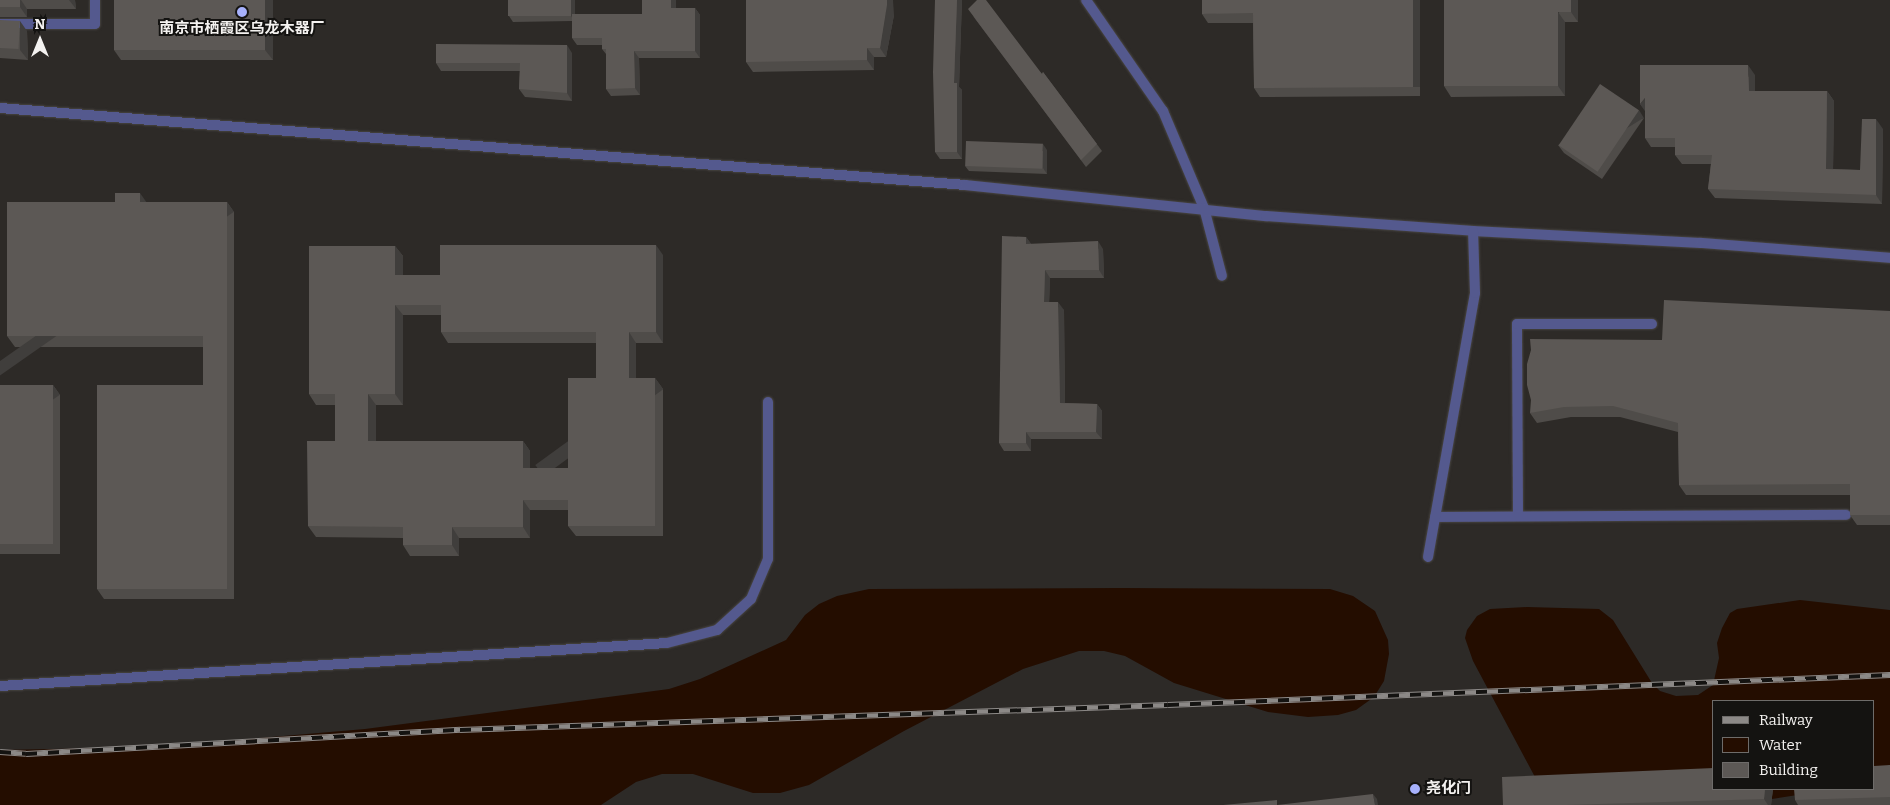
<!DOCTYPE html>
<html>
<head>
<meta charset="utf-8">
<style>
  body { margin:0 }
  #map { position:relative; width:1890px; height:805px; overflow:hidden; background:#2d2a27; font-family:Bitter,"Noto Sans SC",serif }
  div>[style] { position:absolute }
  .water>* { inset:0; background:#240d00 }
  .roads { filter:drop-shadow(0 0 1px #494643) drop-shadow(0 0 1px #494643) }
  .lane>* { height:10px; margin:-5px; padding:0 5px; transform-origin:5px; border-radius:5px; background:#54598e }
  .rail>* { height:5.5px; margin-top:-2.75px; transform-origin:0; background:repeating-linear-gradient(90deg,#141311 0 11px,#8c8987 0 22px); box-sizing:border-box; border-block:1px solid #8c8987 }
  .wall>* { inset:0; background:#4f4c49 }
  .shaded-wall>* { inset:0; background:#403e3c; transform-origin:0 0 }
  .building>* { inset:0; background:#5c5855; transform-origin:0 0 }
  .dots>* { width:14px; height:14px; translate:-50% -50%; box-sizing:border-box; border:2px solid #141311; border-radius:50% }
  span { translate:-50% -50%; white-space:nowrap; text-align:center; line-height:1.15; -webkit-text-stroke:4px #141311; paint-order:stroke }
  .poi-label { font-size:15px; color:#f4f2f0; font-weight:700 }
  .left { translate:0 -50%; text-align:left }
  .legend { position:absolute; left:1712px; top:700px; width:162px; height:90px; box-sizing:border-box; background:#141311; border:1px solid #6e6c6a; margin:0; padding:6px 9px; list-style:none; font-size:15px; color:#f4f2f0 }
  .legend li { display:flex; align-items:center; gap:10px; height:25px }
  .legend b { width:25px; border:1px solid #6e6c6a }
  .north { position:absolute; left:15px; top:15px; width:50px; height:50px; -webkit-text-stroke:4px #141311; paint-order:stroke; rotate:0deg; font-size:14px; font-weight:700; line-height:20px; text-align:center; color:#f4f2f0 }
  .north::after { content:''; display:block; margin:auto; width:18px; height:22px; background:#f4f2f0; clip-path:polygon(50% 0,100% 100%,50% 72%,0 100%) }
</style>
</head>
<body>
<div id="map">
  <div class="water">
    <div style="clip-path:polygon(1120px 588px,1330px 589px,1353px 596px,1375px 611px,1388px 640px,1389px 654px,1384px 681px,1374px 697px,1356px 710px,1338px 715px,1308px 717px,1268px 712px,1174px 683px,1125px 656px,1104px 651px,1079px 651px,1023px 669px,904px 731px,809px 785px,780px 793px,753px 793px,693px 774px,662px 774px,636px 782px,601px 805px,0 805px,0 750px,157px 747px,365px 729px,669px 689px,700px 679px,786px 640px,805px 615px,819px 604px,837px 596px,869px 589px)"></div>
    <div style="clip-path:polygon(1800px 600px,1890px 610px,1890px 770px,1874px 780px,1874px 701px,1714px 701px,1714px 789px,1836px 789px,1740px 804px,1543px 792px,1473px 661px,1465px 638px,1467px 630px,1477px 616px,1490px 609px,1527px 607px,1599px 609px,1613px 620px,1652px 683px,1660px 691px,1676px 696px,1698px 695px,1713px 685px,1719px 658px,1717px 643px,1722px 628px,1730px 613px,1737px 609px)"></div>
  </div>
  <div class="roads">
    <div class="lane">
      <div style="left:1086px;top:0;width:135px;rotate:55.3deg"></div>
      <div style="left:1163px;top:111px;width:105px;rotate:67.1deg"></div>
      <div style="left:1204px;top:208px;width:70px;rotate:75.2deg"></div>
      <div style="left:0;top:24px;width:95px"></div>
      <div style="left:95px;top:24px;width:24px;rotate:-90deg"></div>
      <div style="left:0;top:108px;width:968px;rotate:4.56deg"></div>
      <div style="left:965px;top:185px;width:303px;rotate:5.9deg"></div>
      <div style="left:1266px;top:216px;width:208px;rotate:4.1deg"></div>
      <div style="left:1473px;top:231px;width:228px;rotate:3deg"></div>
      <div style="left:1701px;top:243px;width:190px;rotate:4.5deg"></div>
      <div style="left:1518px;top:516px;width:192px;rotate:-90.3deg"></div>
      <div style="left:1517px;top:324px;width:135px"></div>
      <div style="left:1435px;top:517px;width:411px;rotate:-0.3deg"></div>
      <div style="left:1428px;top:557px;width:268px;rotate:-79.9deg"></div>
      <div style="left:1475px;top:293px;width:62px;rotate:-91.8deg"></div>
      <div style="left:0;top:686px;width:668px;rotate:-3.69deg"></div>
      <div style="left:667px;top:643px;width:52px;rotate:-14.6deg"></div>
      <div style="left:717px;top:630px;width:46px;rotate:-42.4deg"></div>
      <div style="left:751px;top:599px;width:43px;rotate:-67deg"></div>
      <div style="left:768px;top:559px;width:157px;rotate:-90deg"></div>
    </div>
  </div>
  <div class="rail">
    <div style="left:0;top:752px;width:26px;rotate:4deg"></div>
    <div style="left:26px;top:754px;width:435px;rotate:-3.2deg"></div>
    <div style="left:460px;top:730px;width:708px;rotate:-2.02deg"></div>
    <div style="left:1168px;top:705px;width:723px;rotate:-2.38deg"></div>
  </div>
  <div class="wall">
    <div style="clip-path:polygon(0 0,75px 0,76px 9px,27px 9px,27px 17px,0 17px)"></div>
    <div style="clip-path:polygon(273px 0,273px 60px,121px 60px,114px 50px)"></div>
    <div style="clip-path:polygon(676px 0,676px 8px,695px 8px,700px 15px,700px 58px,639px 58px,640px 95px,611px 96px,606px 89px,606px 54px,602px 49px,602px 45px,577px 45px,572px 38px,572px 21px,513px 22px,509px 16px,575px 14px,642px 14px)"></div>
    <div style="clip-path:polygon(935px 0,962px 0,959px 87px,962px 90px,962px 159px,940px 159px,935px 152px)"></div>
    <div style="clip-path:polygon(1420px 0,1420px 96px,1260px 97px,1254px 88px,1253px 23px,1208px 23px,1202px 14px)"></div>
    <div style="clip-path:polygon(1578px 0,1578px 22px,1565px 22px,1565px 96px,1451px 97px,1444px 86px)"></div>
    <div style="clip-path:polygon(894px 15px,886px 57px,874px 57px,874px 70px,753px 72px,746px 62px)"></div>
    <div style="clip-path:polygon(973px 16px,1042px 74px,1043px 72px,1102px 151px,1086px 167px)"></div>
    <div style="clip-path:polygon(0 20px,27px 31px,28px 60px,0 58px)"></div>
    <div style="clip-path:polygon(572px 53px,572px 101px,525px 97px,519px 89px,520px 71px,441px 71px,436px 63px)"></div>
    <div style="clip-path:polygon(1755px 75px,1755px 91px,1827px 91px,1834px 101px,1833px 169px,1860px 170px,1883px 129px,1882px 204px,1715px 198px,1708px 189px,1711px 164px,1682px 164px,1675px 155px,1675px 147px,1651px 147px,1645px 138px,1645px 110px,1640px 104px)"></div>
    <div style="clip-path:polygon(1644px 118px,1602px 179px,1564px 153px,1558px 145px)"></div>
    <div style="clip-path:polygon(1047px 150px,1047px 174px,969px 171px,965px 166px)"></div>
    <div style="clip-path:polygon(146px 202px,227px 202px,234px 212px,234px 599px,104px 599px,97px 589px,203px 385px,203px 347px,15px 347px,7px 336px)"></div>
    <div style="clip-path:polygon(1026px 237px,1031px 244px,1103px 249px,1104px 278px,1050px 278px,1049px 302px,1064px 310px,1065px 403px,1097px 404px,1102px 411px,1102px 439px,1031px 439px,1031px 451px,1004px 451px,999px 443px)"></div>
    <div style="clip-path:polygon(evenodd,395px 246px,403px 256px,403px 275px,440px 275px,663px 255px,663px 343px,636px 343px,636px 378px,655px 378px,663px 389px,663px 536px,576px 536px,568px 526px,568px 510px,530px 510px,530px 538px,459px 538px,459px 556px,410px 556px,403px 545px,403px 538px,316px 537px,308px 526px,335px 441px,335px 405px,316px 405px,309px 394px,395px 246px,403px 315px,441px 315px,441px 332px,448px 343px,596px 343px,596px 378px,568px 468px,530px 468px,530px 451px,523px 441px,376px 441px,376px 405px,403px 405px,403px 315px)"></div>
    <div style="clip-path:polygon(1890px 311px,1890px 525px,1857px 525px,1850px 515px,1850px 495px,1686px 495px,1679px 485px,1678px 432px,1620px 417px,1571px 417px,1537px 423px,1530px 413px,1662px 340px)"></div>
    <div style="clip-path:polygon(0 385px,53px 385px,60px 395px,60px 554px,0 554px)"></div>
    <div style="clip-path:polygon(1890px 765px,1890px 805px,1798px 805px,1795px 800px)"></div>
    <div style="clip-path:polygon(1773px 789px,1771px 805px,1503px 805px)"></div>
  </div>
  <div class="shaded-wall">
    <div style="clip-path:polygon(20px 0,21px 0,27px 9px,27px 17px,20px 7px)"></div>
    <div style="clip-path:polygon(69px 0,75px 0,76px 9px)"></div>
    <div style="clip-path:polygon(265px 0,273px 0,273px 60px,265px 50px)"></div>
    <div style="clip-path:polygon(571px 0,575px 0,575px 21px,571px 16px)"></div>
    <div style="clip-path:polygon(671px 0,676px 0,676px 15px,671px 8px)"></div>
    <div style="clip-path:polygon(887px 0,893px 0,894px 15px,886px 57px,880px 48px)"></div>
    <div style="clip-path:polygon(957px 0,962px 0,959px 87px,962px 90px,962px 159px,957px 152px,954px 83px)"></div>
    <div style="left:1413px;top:0;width:7px;height:87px"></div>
    <div style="clip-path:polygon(1571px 0,1578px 0,1578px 22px,1571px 12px)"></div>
    <div style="clip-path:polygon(695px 8px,700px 15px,700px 58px,695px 51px)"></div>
    <div style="clip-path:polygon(1558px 12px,1565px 22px,1565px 96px,1558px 86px)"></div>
    <div style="clip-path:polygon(20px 21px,27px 31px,28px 60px,20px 50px)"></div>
    <div style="clip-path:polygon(567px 45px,572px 53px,572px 101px,567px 93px)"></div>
    <div style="clip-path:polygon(867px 48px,874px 57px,874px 70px,867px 60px)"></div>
    <div style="clip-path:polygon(634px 51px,639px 58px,640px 95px,635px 88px)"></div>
    <div style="clip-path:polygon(1748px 65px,1755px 75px,1755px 100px,1749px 91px)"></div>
    <div style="clip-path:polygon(1827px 91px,1834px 101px,1833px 178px,1826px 169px)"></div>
    <div style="clip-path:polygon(1645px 98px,1647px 114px,1640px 104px)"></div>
    <div style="left:1639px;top:110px;width:9px;height:74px;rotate:58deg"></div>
    <div style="clip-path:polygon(1876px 119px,1883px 129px,1882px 204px,1876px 195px)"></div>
    <div style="clip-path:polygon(1043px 144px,1047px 150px,1047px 174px,1043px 168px)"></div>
    <div style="clip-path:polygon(140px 193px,147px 203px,140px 202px)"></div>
    <div style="left:227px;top:202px;width:12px;height:387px;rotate:55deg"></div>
    <div style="clip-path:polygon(1026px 237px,1032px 245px,1026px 244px)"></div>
    <div style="clip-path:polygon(1098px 241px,1103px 249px,1104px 278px,1099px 270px)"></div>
    <div style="clip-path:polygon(656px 245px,663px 255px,663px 343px,656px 332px)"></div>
    <div style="clip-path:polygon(395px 246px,403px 256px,403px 285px,395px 275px)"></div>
    <div style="clip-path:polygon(1045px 270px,1050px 278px,1049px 310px,1044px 302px)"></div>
    <div style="clip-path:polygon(1058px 302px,1064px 310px,1065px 411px,1060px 403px)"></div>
    <div style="clip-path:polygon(395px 305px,403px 315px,403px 405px,395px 394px)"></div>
    <div style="clip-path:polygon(629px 332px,636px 343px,636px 389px,629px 378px)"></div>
    <div style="left:655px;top:378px;width:14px;height:148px;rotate:54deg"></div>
    <div style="left:53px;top:385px;width:12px;height:159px;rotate:55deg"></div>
    <div style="clip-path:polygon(368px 394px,376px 405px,376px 451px,368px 441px)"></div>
    <div style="clip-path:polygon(1097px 404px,1102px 411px,1102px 439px,1096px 432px)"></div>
    <div style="clip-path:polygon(1026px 432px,1031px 439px,1031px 451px,1026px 443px)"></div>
    <div style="clip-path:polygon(523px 441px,530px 451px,530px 478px,523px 468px)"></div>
    <div style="clip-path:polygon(523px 500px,530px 510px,530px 538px,523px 527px)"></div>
    <div style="clip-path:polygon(452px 527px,459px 538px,459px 556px,452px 545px)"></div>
    <div style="clip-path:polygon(1765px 789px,1773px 789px,1771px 805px,1768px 805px,1764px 799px)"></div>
    <div style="clip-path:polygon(1373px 794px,1377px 799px,1378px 805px,1375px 805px)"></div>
  </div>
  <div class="building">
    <div style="left:0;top:0;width:20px;height:7px"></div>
    <div style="left:114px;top:0;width:151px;height:50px"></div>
    <div style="left:508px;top:0;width:63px;height:16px"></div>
    <div style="clip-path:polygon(642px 0,671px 0,671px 8px,695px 8px,695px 51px,634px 51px,635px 88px,606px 89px,606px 49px,602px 49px,602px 38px,572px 38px,572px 14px,642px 14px)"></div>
    <div style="clip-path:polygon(746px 0,887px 0,887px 5px,880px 48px,867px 48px,867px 60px,746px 62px)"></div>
    <div style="clip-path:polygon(935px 0,957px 0,954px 83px,957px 83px,957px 152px,935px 152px,933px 72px)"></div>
    <div style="clip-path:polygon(977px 0,986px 0,1042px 74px,1043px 72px,1097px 144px,1081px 160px,968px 9px)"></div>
    <div style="clip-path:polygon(1202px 0,1413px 0,1413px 87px,1254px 88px,1253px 13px,1202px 14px)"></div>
    <div style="clip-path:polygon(1444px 0,1571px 0,1571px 12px,1558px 12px,1558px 86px,1444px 86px)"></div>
    <div style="left:0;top:20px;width:20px;height:28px;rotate:3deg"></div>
    <div style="clip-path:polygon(436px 44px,567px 45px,567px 93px,519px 89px,520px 63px,436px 63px)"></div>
    <div style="clip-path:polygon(1640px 65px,1748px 65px,1749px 91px,1827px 91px,1826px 169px,1860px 170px,1862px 119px,1876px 119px,1876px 195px,1708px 189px,1712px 155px,1675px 155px,1675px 138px,1645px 138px,1645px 98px,1640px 104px)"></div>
    <div style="left:1600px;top:84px;width:47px;height:74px;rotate:34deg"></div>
    <div style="left:966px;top:141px;width:77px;height:25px;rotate:2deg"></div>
    <div style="clip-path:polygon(115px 193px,140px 193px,140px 202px,227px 202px,227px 589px,97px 589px,97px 385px,203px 385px,203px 336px,7px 336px,7px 202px,115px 202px)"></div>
    <div style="clip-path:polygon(1002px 236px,1026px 237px,1026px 244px,1098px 241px,1099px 270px,1045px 270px,1044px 302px,1058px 302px,1060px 403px,1097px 404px,1096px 432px,1026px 432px,1026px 443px,999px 443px)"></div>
    <div style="clip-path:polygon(evenodd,440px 245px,656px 245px,656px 332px,629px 332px,629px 378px,655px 378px,655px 526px,568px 526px,568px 500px,523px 500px,523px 527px,452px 527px,452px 545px,403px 545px,403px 527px,308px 526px,307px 441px,335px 441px,335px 394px,309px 394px,309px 246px,395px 246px,395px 275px,440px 275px,440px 245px,395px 305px,441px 305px,441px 332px,596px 332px,596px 378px,568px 378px,568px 468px,523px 468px,523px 441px,368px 441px,368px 394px,395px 394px,395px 305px)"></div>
    <div style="clip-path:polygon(1664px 300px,1890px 311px,1890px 515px,1850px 515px,1850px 484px,1679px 485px,1678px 423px,1613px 406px,1564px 407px,1530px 413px,1531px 400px,1527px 385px,1527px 364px,1531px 350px,1530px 339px,1662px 340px)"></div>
    <div style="left:0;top:385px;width:53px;height:159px"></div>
    <div style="clip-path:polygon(1890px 765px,1890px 797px,1795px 800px,1794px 789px,1874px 789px,1874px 766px)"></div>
    <div style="clip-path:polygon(1714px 768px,1714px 789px,1765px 789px,1764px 799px,1566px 805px,1503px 805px,1502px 777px)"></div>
    <div style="clip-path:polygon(1373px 794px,1375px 805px,1223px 805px,1277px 800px,1277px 805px)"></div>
  </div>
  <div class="dots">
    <div style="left:242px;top:12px;background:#a7b1fc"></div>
    <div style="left:1415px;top:789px;background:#a7b1fc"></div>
  </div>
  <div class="poi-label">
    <span style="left:242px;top:29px">南京市栖霞区乌龙木器厂</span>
    <span class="left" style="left:1426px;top:789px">尧化门</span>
  </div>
  <ul class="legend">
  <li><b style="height:6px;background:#8c8987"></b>Railway</li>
  <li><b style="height:14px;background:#240d00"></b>Water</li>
  <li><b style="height:14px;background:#5c5855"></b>Building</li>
  </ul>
  <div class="north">N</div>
</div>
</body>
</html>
